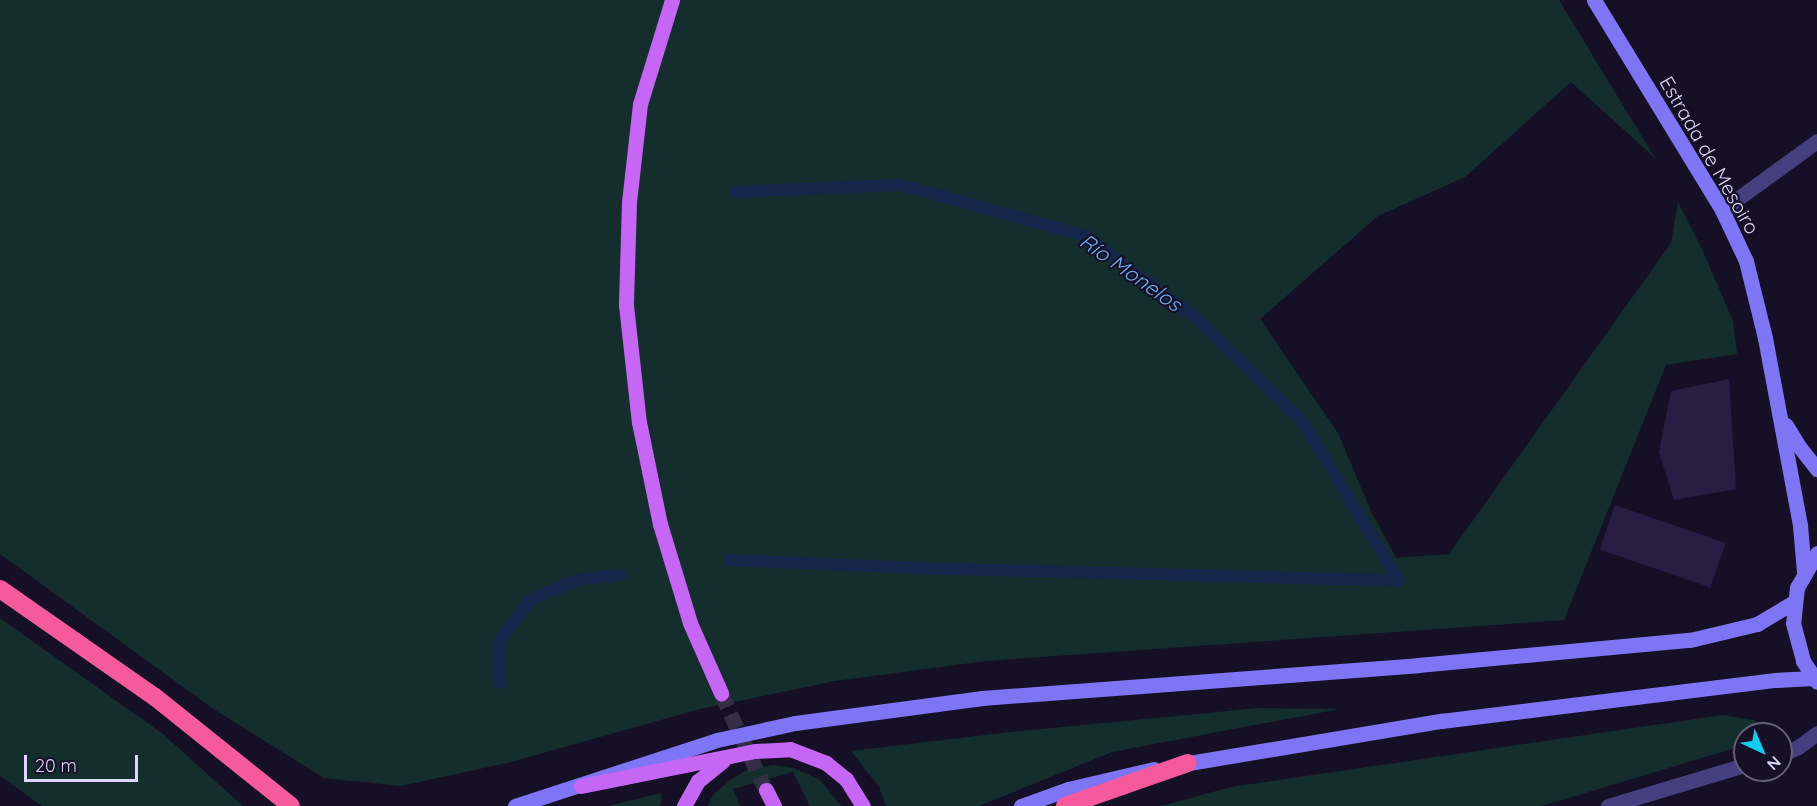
<!DOCTYPE html>
<html>
<head>
<meta charset="utf-8">
<style>
  body { margin:0 }
  #map { position:relative; width:1817px; height:806px; overflow:hidden; background:#151025; font-family:Quicksand,sans-serif }
  div>[style] { position:absolute }
  .green>* { inset:0; background:#142e2e }
  .stream>* { height:12px; margin:-6px; padding:0 6px; transform-origin:6px; border-radius:6px; background:#14274b }
  .building>* { inset:0; background:#281e44; transform-origin:0 0 }
  .primary-tunnel>* { height:15px; margin-top:-7.5px; transform-origin:0; background:repeating-linear-gradient(90deg,#332e45 0 15px,transparent 0 23px) }
  .street>* { height:15px; margin:-7.5px; padding:0 7.5px; transform-origin:7.5px; border-radius:7.5px; background:#453f80 }
  .secondary>* { height:15px; margin:-7.5px; padding:0 7.5px; transform-origin:7.5px; border-radius:7.5px; background:#7e75f5 }
  .primary>* { height:15px; margin:-7.5px; padding:0 7.5px; transform-origin:7.5px; border-radius:7.5px; background:#c666f4 }
  .highway>* { height:18px; margin:-9px; padding:0 9px; transform-origin:9px; border-radius:9px; background:#f45a9c }
  span { translate:-50% -50%; white-space:nowrap; text-align:center; line-height:1.15; -webkit-text-stroke:4.5px #151025; paint-order:stroke }
  .street-label { font-size:20px; color:#ddd7fc }
  .water-label { font-size:21px; color:#6caff5; font-style:italic }
  .north { position:absolute; left:1733px; top:722px; width:60px; height:60px; box-sizing:border-box; background:#151025; border:2px solid #65607b; border-radius:50%; rotate:136deg; font-size:16px; font-weight:700; line-height:24px; text-align:center; color:#ddd7fc }
  .north::after { content:''; display:block; margin:auto; width:21px; height:27px; background:#10cdef; clip-path:polygon(50% 0,100% 100%,50% 72%,0 100%) }
  .scale { position:absolute; left:24px; top:755px; width:114px; height:27px; box-sizing:border-box; border:3px solid #ddd7fc; border-top:0; padding-left:8px; font-size:18px; line-height:21px; white-space:nowrap; color:#ddd7fc; -webkit-text-stroke:4px #151025; paint-order:stroke }
</style>
</head>
<body>
<div id="map">
  <div class="green">
    <div style="clip-path:polygon(0 0,1559px 0,1655px 158px,1571px 82px,1465px 177px,1378px 216px,1260px 319px,1338px 433px,1371px 511px,1396px 558px,1449px 554px,1671px 243px,1678px 202px,1702px 249px,1733px 321px,1737px 354px,1666px 365px,1564px 620px,986px 661px,835px 681px,700px 709px,511px 762px,401px 786px,324px 778px,212px 708px,0 554px)"></div>
    <div style="clip-path:polygon(0 618px,163px 734px,243px 806px,42px 806px,0 776px)"></div>
    <div style="clip-path:polygon(1259px 708px,1340px 709px,1112px 752px,979px 806px,886px 806px,879px 787px,851px 751px,1010px 732px)"></div>
    <div style="clip-path:polygon(1723px 715px,1754px 720px,1772px 734px,1745px 734px,1745px 745px,1542px 806px,1161px 806px,1231px 787px)"></div>
    <div style="clip-path:polygon(775px 765px,794px 768px,820px 780px,841px 806px,810px 806px,793px 772px,733px 789px,740px 806px,707px 806px,714px 794px,729px 781px,750px 768px)"></div>
    <div style="clip-path:polygon(662px 793px,660px 806px,608px 806px)"></div>
  </div>
  <div class="stream">
    <div style="left:735px;top:192px;width:166px;rotate:-2.4deg"></div>
    <div style="left:901px;top:185px;width:192px;rotate:15.4deg"></div>
    <div style="left:1086px;top:236px;width:139px;rotate:36.8deg"></div>
    <div style="left:1197px;top:319px;width:148px;rotate:44.2deg"></div>
    <div style="left:1303px;top:422px;width:186px;rotate:58.9deg"></div>
    <div style="left:729px;top:560px;width:188px;rotate:2.4deg"></div>
    <div style="left:917px;top:568px;width:482px;rotate:1.5deg"></div>
    <div style="left:499px;top:683px;width:42px;rotate:-90deg"></div>
    <div style="left:499px;top:641px;width:53px;rotate:-52.7deg"></div>
    <div style="left:531px;top:599px;width:51px;rotate:-22deg"></div>
    <div style="left:578px;top:580px;width:42px;rotate:-6.8deg"></div>
  </div>
  <div class="building">
    <div style="clip-path:polygon(1729px 379px,1736px 489px,1674px 500px,1659px 452px,1671px 391px)"></div>
    <div style="left:1615px;top:505px;width:117px;height:47px;rotate:19deg"></div>
  </div>
  <div class="primary-tunnel">
    <div style="left:721px;top:693px;width:107px;rotate:65.1deg"></div>
  </div>
  <div class="street">
    <div style="left:1722px;top:210px;width:117px;rotate:-36deg"></div>
    <div style="left:1781px;top:755px;width:19px;rotate:-25deg"></div>
    <div style="left:1798px;top:747px;width:24px;rotate:-36deg"></div>
    <div style="left:1608px;top:806px;width:143px;rotate:-16.7deg"></div>
  </div>
  <div class="secondary">
    <div style="left:1594px;top:0;width:246px;rotate:58.6deg"></div>
    <div style="left:1722px;top:210px;width:56px;rotate:64.8deg"></div>
    <div style="left:1746px;top:261px;width:79px;rotate:76.1deg"></div>
    <div style="left:1765px;top:338px;width:190px;rotate:79.4deg"></div>
    <div style="left:1800px;top:525px;width:47px;rotate:85.1deg"></div>
    <div style="left:1786px;top:425px;width:23px;rotate:59deg"></div>
    <div style="left:1798px;top:445px;width:31px;rotate:52deg"></div>
    <div style="left:1817px;top:553px;width:39px;rotate:120deg"></div>
    <div style="left:1797px;top:587px;width:36px;rotate:96deg"></div>
    <div style="left:1793px;top:623px;width:39px;rotate:75deg"></div>
    <div style="left:1803px;top:661px;width:25px;rotate:56deg"></div>
    <div style="left:1177px;top:765px;width:268px;rotate:-9.5deg"></div>
    <div style="left:1441px;top:721px;width:337px;rotate:-7deg"></div>
    <div style="left:1775px;top:680px;width:38px;rotate:-3deg"></div>
    <div style="left:515px;top:806px;width:213px;rotate:-18.1deg"></div>
    <div style="left:717px;top:740px;width:80px;rotate:-12.3deg"></div>
    <div style="left:795px;top:723px;width:189px;rotate:-7.6deg"></div>
    <div style="left:982px;top:698px;width:437px;rotate:-4.3deg"></div>
    <div style="left:1418px;top:665px;width:273px;rotate:-5.3deg"></div>
    <div style="left:1690px;top:640px;width:69px;rotate:-13.4deg"></div>
    <div style="left:1757px;top:624px;width:43px;rotate:-30.7deg"></div>
    <div style="left:1021px;top:806px;width:50px;rotate:-19.9deg"></div>
    <div style="left:1068px;top:789px;width:88px;rotate:-13.1deg"></div>
  </div>
  <div class="primary">
    <div style="left:672px;top:0;width:109px;rotate:107.1deg"></div>
    <div style="left:640px;top:104px;width:99px;rotate:96.4deg"></div>
    <div style="left:629px;top:202px;width:103px;rotate:91.7deg"></div>
    <div style="left:626px;top:305px;width:118px;rotate:83.7deg"></div>
    <div style="left:639px;top:422px;width:104px;rotate:78.4deg"></div>
    <div style="left:660px;top:524px;width:103px;rotate:73.1deg"></div>
    <div style="left:690px;top:623px;width:77px;rotate:66.1deg"></div>
    <div style="left:581px;top:786px;width:177px;rotate:-11.4deg"></div>
    <div style="left:755px;top:751px;width:35px;rotate:-3deg"></div>
    <div style="left:790px;top:749px;width:39px;rotate:21deg"></div>
    <div style="left:826px;top:763px;width:26px;rotate:39deg"></div>
    <div style="left:846px;top:779px;width:32px;rotate:58deg"></div>
    <div style="left:766px;top:790px;width:18px;rotate:63deg"></div>
    <div style="left:684px;top:806px;width:29px;rotate:-61deg"></div>
    <div style="left:698px;top:781px;width:32px;rotate:-39deg"></div>
  </div>
  <div class="highway">
    <div style="left:0;top:589px;width:189px;rotate:34.9deg"></div>
    <div style="left:155px;top:697px;width:174px;rotate:38.7deg"></div>
    <div style="left:1065px;top:806px;width:130px;rotate:-19.3deg"></div>
  </div>
  <div class="street-label">
    <span style="left:1710px;top:155px;rotate:60deg">Estrada de Mesoiro</span>
  </div>
  <div class="water-label">
    <span style="left:1131px;top:272px;rotate:35deg">Río Monelos</span>
  </div>
  <div class="north">N</div>
  <div class="scale">20 m</div>
</div>
</body>
</html>
